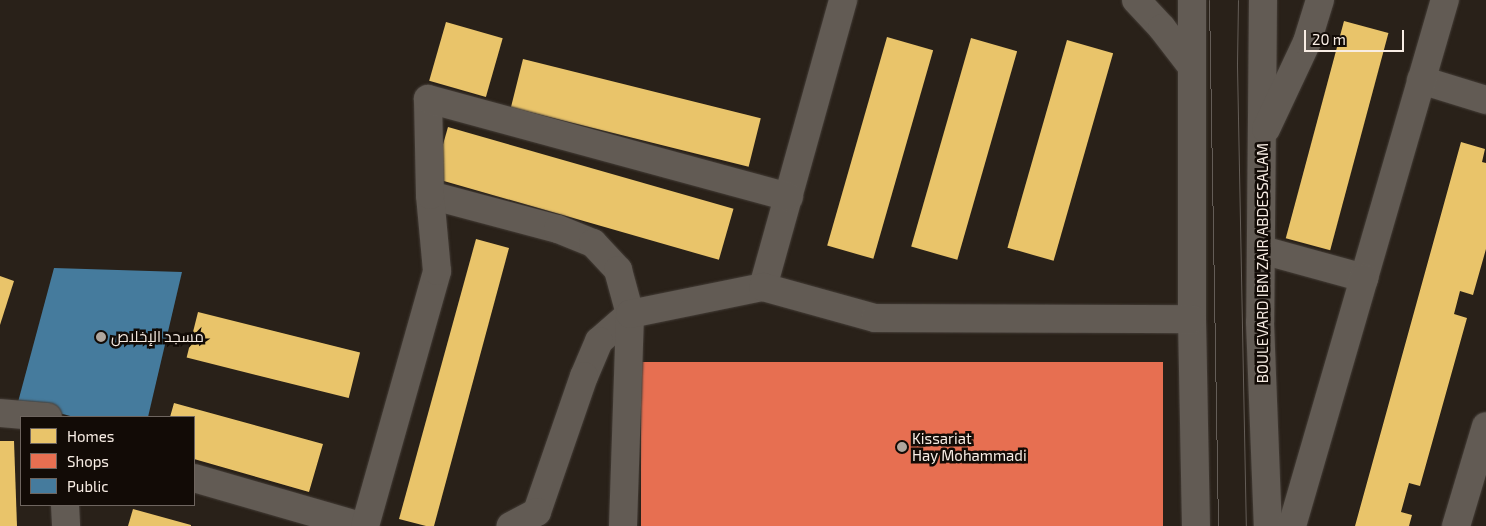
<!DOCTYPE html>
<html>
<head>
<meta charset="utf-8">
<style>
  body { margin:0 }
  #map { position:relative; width:1486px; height:526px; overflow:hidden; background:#292119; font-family:"Exo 2",Cairo,sans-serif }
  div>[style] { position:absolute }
  .homes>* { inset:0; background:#e9c46a; transform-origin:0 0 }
  .shops>* { inset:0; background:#e76f51; transform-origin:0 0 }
  .public>* { inset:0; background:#457b9d }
  .roads { filter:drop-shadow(0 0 1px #433c36) drop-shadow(0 0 1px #433c36) }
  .minor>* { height:28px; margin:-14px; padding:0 14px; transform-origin:14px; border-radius:14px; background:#625b54 }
  .tram>* { height:1px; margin:-0.5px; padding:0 0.5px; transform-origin:0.5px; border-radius:0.5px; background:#645d57 }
  .dots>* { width:14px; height:14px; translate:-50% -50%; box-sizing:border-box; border:2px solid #120b06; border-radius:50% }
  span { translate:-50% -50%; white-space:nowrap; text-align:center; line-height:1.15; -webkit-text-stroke:5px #120b06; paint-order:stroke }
  .street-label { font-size:15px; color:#f8ede4 }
  .poi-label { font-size:15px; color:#f8ede4 }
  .left { translate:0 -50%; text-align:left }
  .legend { position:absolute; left:20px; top:416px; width:175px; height:90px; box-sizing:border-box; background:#120b06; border:1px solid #6e655f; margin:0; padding:6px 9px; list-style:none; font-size:15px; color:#f8ede4 }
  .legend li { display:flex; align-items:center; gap:10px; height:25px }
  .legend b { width:25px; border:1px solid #6e655f }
  .scale { position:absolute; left:1304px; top:30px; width:100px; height:22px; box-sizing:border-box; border:2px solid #f8ede4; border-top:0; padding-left:6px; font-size:15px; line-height:18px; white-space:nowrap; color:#f8ede4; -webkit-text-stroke:4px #120b06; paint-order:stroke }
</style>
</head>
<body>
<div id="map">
  <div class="homes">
    <div style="left:1344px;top:21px;width:46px;height:225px;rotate:15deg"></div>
    <div style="left:446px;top:22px;width:59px;height:61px;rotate:16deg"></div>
    <div style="left:887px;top:37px;width:48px;height:217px;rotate:16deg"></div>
    <div style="left:971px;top:38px;width:48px;height:217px;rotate:16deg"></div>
    <div style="left:1067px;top:40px;width:48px;height:216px;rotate:16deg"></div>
    <div style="left:523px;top:59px;width:245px;height:50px;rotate:14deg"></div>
    <div style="left:448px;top:127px;width:297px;height:53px;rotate:16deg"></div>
    <div style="clip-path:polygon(1461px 142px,1485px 149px,1482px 162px,1486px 163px,1486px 249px,1473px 295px,1460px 291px,1454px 314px,1467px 318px,1420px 486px,1409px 483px,1401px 512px,1412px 515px,1409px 526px,1355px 526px)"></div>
    <div style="clip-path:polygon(476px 239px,509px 248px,434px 526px,426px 526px,399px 519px)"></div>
    <div style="clip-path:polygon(0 276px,14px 281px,0 325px)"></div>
    <div style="left:198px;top:312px;width:167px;height:47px;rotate:14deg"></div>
    <div style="clip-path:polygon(174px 403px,323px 444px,309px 492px,194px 459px,194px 417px,170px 417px)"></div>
    <div style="clip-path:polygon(0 441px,14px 441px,17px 526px,0 526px)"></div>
    <div style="clip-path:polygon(133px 509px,191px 525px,191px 526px,128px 526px)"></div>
  </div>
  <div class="shops">
    <div style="left:1163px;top:362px;width:164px;height:522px;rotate:90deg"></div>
  </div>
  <div class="public">
    <div style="clip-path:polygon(54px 268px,182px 272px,148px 417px,74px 417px,18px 402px)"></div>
  </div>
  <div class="roads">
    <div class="minor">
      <div style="left:1136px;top:0;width:38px;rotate:47deg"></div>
      <div style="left:1162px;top:28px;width:49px;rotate:52.4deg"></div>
      <div style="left:1192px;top:0;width:319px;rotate:90deg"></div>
      <div style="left:1192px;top:319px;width:207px;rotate:88.9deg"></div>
      <div style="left:1263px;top:0;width:322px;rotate:90.5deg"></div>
      <div style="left:1260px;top:322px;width:204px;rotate:87.8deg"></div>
      <div style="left:1421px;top:80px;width:68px;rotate:17.1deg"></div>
      <div style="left:1266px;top:129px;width:96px;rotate:-64.8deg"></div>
      <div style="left:1307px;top:42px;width:44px;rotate:-72.8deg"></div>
      <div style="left:430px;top:195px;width:132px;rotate:14.9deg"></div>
      <div style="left:558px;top:229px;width:38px;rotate:22deg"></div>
      <div style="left:593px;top:243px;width:37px;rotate:47deg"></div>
      <div style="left:618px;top:270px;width:46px;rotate:74.7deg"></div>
      <div style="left:630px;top:314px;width:41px;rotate:138.9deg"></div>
      <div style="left:599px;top:341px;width:38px;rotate:113deg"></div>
      <div style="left:584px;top:376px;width:144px;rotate:109.1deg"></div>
      <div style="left:537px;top:512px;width:30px;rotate:152deg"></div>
      <div style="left:1262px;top:250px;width:106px;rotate:15.4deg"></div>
      <div style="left:1364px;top:278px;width:290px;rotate:-73.8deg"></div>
      <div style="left:763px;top:287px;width:298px;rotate:-74.4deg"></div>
      <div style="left:0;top:413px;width:48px;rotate:4.8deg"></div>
      <div style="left:194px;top:478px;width:173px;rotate:16.1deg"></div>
      <div style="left:65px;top:505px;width:21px;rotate:87deg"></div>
      <div style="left:365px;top:526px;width:265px;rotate:-74.2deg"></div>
      <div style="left:437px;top:271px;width:76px;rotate:-95.3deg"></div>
      <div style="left:430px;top:195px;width:96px;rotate:-91.2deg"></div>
      <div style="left:428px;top:99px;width:374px;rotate:15.2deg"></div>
      <div style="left:623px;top:526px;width:212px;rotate:-88.1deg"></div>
      <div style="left:630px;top:314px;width:136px;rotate:-11.5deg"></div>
      <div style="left:763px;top:287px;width:116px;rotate:15.5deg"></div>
      <div style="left:875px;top:318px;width:317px;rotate:0.2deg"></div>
      <div style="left:1292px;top:526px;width:258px;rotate:-73.8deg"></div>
      <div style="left:1456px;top:526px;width:104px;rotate:-73.3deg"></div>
    </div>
  </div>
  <div class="tram">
    <div style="left:1209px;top:0;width:526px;rotate:89.02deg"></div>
    <div style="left:1238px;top:0;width:66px;rotate:90.9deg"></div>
    <div style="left:1237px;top:66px;width:460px;rotate:88.9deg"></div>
  </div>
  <div class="dots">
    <div style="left:101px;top:337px;background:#b0a69d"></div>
    <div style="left:902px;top:447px;background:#b0a69d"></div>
  </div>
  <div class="street-label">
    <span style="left:1263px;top:263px;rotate:-90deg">BOULEVARD IBN ZAIR ABDESSALAM</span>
  </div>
  <div class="poi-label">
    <span class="left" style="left:111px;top:337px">مسجد الإخلاص</span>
    <span class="left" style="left:912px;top:447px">Kissariat<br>Hay Mohammadi</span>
  </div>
  <ul class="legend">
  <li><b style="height:14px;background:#e9c46a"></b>Homes</li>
  <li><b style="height:14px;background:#e76f51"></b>Shops</li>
  <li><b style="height:14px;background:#457b9d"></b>Public</li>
  </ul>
  <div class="scale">20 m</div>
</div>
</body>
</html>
